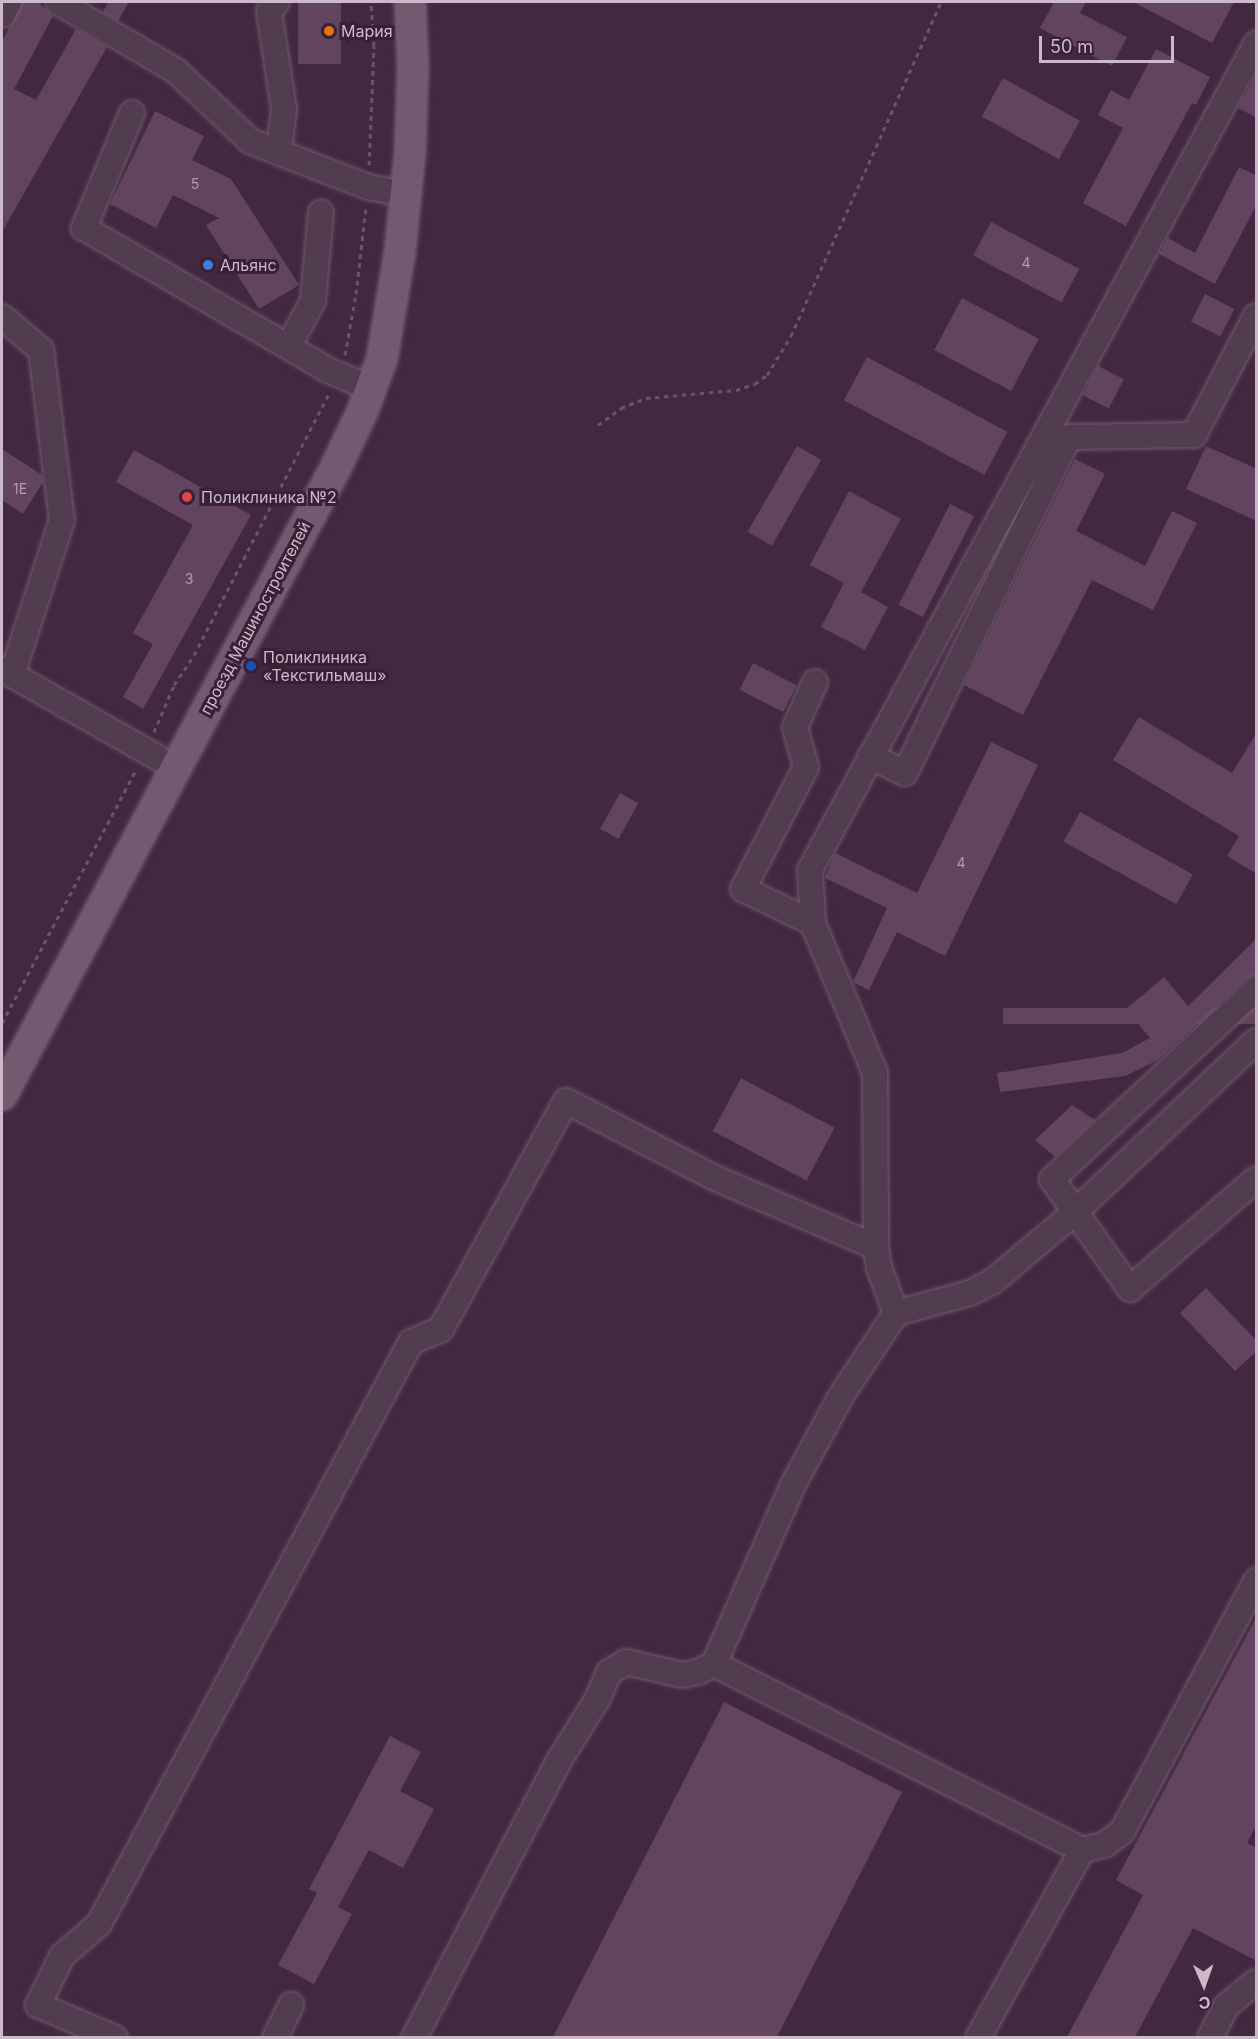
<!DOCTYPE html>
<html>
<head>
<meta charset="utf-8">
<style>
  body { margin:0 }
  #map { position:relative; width:1258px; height:2039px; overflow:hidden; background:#432841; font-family:Inter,sans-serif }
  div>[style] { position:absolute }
  .building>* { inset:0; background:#634460; transform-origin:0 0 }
  .path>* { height:3px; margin-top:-1.5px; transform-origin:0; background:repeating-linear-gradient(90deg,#65566d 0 4.5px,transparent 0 9px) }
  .roads { filter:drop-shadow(0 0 2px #705a6e) drop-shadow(0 0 2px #705a6e) }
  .minor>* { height:24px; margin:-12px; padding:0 12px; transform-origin:12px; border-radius:12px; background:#523c50 }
  .major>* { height:30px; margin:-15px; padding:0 15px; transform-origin:15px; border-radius:15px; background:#725a70 }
  .dots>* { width:16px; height:16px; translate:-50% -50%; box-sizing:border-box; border:3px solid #382136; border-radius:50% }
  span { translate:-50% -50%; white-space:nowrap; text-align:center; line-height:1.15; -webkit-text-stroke:6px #382136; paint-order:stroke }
  .number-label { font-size:14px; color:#b29cb0 }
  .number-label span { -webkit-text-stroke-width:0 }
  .poi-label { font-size:16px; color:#ccb9ca }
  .left { translate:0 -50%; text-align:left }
  .street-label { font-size:16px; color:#ccb9ca }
  .frame { position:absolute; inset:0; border:3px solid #ccb9ca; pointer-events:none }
  .north { position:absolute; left:1174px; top:1955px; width:60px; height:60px; -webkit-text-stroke:4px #382136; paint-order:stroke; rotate:178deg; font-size:16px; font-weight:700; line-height:24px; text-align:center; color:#ccb9ca }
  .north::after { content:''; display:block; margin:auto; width:21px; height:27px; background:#ccb9ca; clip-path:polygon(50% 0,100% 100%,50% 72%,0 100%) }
  .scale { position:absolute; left:1039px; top:36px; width:135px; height:27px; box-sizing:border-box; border:3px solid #ccb9ca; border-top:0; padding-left:8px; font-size:18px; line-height:21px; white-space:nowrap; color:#ccb9ca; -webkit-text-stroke:4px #382136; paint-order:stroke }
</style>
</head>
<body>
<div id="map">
  <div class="building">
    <div style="clip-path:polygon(23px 2px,38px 2px,53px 16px,14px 89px,36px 100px,76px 29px,107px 47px,2px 232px,2px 41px)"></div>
    <div style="clip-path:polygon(108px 2px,129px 2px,118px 21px,103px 12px)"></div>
    <div style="left:298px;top:2px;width:43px;height:62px"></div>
    <div style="clip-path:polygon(1054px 2px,1086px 2px,1080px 13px,1127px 37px,1112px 66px,1040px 28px)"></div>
    <div style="clip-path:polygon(1133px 2px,1234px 2px,1212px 43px)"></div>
    <div style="clip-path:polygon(1156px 49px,1210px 77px,1196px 105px,1192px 103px,1126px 226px,1083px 203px,1123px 128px,1098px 115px,1111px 90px,1129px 100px)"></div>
    <div style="clip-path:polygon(1257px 73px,1257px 118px,1238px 108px)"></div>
    <div style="left:1003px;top:78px;width:88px;height:44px;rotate:29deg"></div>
    <div style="clip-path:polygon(155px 111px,204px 136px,192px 160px,231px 179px,299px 285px,259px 309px,206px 225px,219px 218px,173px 195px,156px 228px,110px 204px)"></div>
    <div style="clip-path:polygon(1239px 167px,1257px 176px,1257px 204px,1215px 284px,1159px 254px,1168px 238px,1195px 253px)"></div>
    <div style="left:991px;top:222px;width:100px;height:38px;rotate:28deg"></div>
    <div style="left:1205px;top:294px;width:33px;height:31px;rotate:27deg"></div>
    <div style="left:962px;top:298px;width:87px;height:59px;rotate:28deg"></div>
    <div style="left:867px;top:357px;width:159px;height:49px;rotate:28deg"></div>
    <div style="left:1098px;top:366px;width:29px;height:33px;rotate:27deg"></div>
    <div style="left:797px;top:446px;width:28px;height:99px;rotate:30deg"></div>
    <div style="clip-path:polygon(1206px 446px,1257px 469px,1257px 521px,1186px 489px)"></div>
    <div style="clip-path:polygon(2px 449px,42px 475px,43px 482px,23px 514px,2px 500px)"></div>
    <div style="clip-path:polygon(134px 450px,251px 515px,143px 709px,123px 697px,153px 644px,133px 633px,193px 525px,116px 482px)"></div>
    <div style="clip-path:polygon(1075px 459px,1105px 474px,1076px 531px,1145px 566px,1172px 511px,1197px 523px,1153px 610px,1092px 580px,1023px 715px,964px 685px)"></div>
    <div style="clip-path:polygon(849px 491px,901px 519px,861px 592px,888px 607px,865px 650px,821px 627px,844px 583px,810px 565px)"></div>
    <div style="left:950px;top:504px;width:27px;height:113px;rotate:27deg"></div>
    <div style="left:753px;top:663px;width:49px;height:30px;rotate:27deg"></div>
    <div style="clip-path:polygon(1139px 717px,1232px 773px,1257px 732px,1257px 874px,1227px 856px,1239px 836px,1113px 760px)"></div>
    <div style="clip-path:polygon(991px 742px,1038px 765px,945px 956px,897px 932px,869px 990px,853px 982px,887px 908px,825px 878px,835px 853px,917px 893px)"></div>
    <div style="left:620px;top:793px;width:21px;height:41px;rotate:29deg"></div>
    <div style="left:1080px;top:812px;width:129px;height:34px;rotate:29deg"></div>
    <div style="clip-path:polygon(1257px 938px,1257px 975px,1246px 979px,1158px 1060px,1125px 1076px,1000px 1092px,997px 1073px,1122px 1053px,1150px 1038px,1126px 1009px,1164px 977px,1188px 1006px)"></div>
    <div style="left:1257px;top:1008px;width:16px;height:254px;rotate:90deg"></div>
    <div style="left:741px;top:1078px;width:106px;height:60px;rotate:28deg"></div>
    <div style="clip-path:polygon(1072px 1105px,1095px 1120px,1055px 1157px,1035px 1140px)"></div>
    <div style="clip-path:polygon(1206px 1288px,1257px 1341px,1257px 1351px,1235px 1371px,1180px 1313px)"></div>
    <div style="clip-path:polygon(1257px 1616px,1257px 1824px,1247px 1843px,1257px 1848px,1257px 1961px,1193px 1928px,1135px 2037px,1067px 2037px,1143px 1895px,1116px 1880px)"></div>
    <div style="clip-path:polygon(724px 1702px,902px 1792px,777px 2037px,553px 2037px)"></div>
    <div style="clip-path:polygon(390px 1736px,421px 1752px,400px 1791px,434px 1809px,403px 1868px,369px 1850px,338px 1907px,352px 1914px,314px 1984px,278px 1965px,317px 1893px,309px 1889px)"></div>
  </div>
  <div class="path">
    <div style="left:369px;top:165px;width:119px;rotate:-87.6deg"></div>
    <div style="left:374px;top:46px;width:44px;rotate:-93.9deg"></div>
    <div style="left:345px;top:355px;width:62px;rotate:-79.8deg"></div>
    <div style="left:356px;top:294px;width:88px;rotate:-83.4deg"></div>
    <div style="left:598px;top:425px;width:29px;rotate:-36deg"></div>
    <div style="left:621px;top:408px;width:27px;rotate:-22deg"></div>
    <div style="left:646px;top:398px;width:90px;rotate:-5.1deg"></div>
    <div style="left:736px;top:390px;width:20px;rotate:-18deg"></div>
    <div style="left:755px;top:384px;width:15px;rotate:-37deg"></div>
    <div style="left:767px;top:375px;width:46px;rotate:-58.4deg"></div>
    <div style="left:791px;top:336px;width:366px;rotate:-65.8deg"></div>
    <div style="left:154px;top:732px;width:51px;rotate:-66.9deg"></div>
    <div style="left:174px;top:685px;width:36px;rotate:-56deg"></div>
    <div style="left:194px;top:655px;width:297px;rotate:-62.7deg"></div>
    <div style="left:2px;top:1023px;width:286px;rotate:-62.1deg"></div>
  </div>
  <div class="roads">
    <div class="minor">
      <div style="left:58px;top:2px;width:137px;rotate:30.3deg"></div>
      <div style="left:176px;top:71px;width:102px;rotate:43.4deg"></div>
      <div style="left:250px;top:141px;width:127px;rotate:21.3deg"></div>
      <div style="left:368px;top:187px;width:20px;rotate:11deg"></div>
      <div style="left:277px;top:2px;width:12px;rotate:132deg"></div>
      <div style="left:269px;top:11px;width:99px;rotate:81.3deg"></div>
      <div style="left:284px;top:109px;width:44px;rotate:96.5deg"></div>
      <div style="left:2px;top:15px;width:15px;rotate:-62deg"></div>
      <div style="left:132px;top:113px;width:125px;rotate:112.7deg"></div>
      <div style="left:84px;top:228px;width:285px;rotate:30.2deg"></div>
      <div style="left:330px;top:371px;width:28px;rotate:23deg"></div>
      <div style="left:2px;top:317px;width:51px;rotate:40.2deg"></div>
      <div style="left:41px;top:350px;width:171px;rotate:83deg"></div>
      <div style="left:62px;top:520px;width:163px;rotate:107.9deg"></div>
      <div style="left:289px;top:345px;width:50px;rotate:-61.4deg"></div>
      <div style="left:313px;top:301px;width:89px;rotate:-84.9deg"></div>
      <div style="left:2px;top:669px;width:180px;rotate:29.7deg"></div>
      <div style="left:870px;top:756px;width:39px;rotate:26deg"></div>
      <div style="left:905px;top:773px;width:374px;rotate:-64deg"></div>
      <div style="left:1069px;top:437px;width:125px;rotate:-0.9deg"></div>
      <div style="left:1194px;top:435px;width:134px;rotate:-62.5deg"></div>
      <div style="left:813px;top:923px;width:78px;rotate:-154.1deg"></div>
      <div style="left:743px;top:889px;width:137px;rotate:-62.7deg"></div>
      <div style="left:806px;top:767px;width:41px;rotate:-105.4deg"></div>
      <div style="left:795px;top:727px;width:49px;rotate:-66deg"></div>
      <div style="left:1256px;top:989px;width:279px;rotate:137deg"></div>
      <div style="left:1052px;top:1179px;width:135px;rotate:54.7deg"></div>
      <div style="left:1130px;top:1289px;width:167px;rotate:-41.1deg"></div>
      <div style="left:896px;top:1313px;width:48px;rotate:-110.7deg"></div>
      <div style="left:879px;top:1268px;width:21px;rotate:-98deg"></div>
      <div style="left:876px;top:1247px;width:174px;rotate:-90.3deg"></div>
      <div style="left:875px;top:1073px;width:162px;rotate:-112.5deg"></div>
      <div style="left:813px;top:923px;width:53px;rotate:-93.2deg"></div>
      <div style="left:810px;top:870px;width:939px;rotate:-61.63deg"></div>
      <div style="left:714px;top:1664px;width:412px;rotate:26.8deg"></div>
      <div style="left:1082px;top:1850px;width:23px;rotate:-13deg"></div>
      <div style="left:1104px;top:1845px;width:22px;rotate:-36deg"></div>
      <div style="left:1122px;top:1832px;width:285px;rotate:-61.9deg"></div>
      <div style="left:115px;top:2038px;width:84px;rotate:-156.8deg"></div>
      <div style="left:38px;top:2005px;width:55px;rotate:-63.9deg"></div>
      <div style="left:62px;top:1956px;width:49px;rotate:-40.9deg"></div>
      <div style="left:99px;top:1924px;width:660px;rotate:-61.81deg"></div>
      <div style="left:411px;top:1342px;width:33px;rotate:-23deg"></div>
      <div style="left:441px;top:1329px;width:260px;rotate:-61.3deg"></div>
      <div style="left:566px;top:1101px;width:168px;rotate:27.3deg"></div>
      <div style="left:715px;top:1178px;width:175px;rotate:23.2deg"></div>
      <div style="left:275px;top:2038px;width:37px;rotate:-64deg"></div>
      <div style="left:414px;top:2038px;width:309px;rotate:-62.4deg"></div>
      <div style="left:557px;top:1764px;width:78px;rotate:-58.2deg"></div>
      <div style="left:598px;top:1698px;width:28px;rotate:-67deg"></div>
      <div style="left:609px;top:1672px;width:20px;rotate:-30deg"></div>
      <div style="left:626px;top:1662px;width:57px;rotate:13.1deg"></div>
      <div style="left:682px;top:1675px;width:16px;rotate:-11deg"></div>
      <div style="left:698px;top:1672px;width:18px;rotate:-27deg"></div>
      <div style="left:714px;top:1664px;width:198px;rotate:-66.2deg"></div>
      <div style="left:794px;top:1483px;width:99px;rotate:-61.6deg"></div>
      <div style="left:841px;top:1396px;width:100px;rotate:-56.5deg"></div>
      <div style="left:896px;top:1313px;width:77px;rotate:-15.1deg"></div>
      <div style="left:970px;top:1293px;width:25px;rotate:-27deg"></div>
      <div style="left:992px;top:1282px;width:107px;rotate:-40.1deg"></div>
      <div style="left:1074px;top:1213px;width:250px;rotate:-43.4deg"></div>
      <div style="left:978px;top:2038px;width:215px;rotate:-61deg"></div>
      <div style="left:1210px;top:2038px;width:36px;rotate:-63deg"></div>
      <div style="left:1226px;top:2006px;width:38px;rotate:-39deg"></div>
    </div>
    <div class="major">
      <div style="left:2px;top:1095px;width:711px;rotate:-61.99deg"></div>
      <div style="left:336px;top:467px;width:63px;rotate:-64.7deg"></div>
      <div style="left:363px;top:410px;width:54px;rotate:-69.6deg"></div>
      <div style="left:382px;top:359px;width:109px;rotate:-80.5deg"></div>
      <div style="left:400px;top:251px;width:99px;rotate:-84.2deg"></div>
      <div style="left:410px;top:153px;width:86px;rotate:-88deg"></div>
      <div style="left:413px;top:67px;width:65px;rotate:-92.6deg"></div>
    </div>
  </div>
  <div class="dots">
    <div style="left:329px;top:31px;background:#e8710a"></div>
    <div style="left:208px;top:265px;background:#3f7fe0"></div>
    <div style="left:187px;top:497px;background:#e0444e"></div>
    <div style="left:251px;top:666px;background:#1a4fb4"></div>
  </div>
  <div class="number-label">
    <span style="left:195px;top:184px">5</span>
    <span style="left:1026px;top:263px">4</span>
    <span style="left:20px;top:489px">1Е</span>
    <span style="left:189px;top:579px">3</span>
    <span style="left:961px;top:863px">4</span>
  </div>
  <div class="poi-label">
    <span class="left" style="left:341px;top:31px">Мария</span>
    <span class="left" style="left:220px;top:265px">Альянс</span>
    <span class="left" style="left:201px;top:497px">Поликлиника №2</span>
    <span class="left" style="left:263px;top:666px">Поликлиника<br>«Текстильмаш»</span>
  </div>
  <div class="street-label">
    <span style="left:255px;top:618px;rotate:-62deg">проезд Машиностроителей</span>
  </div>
  <div class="frame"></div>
  <div class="north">С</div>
  <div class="scale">50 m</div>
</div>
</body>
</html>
